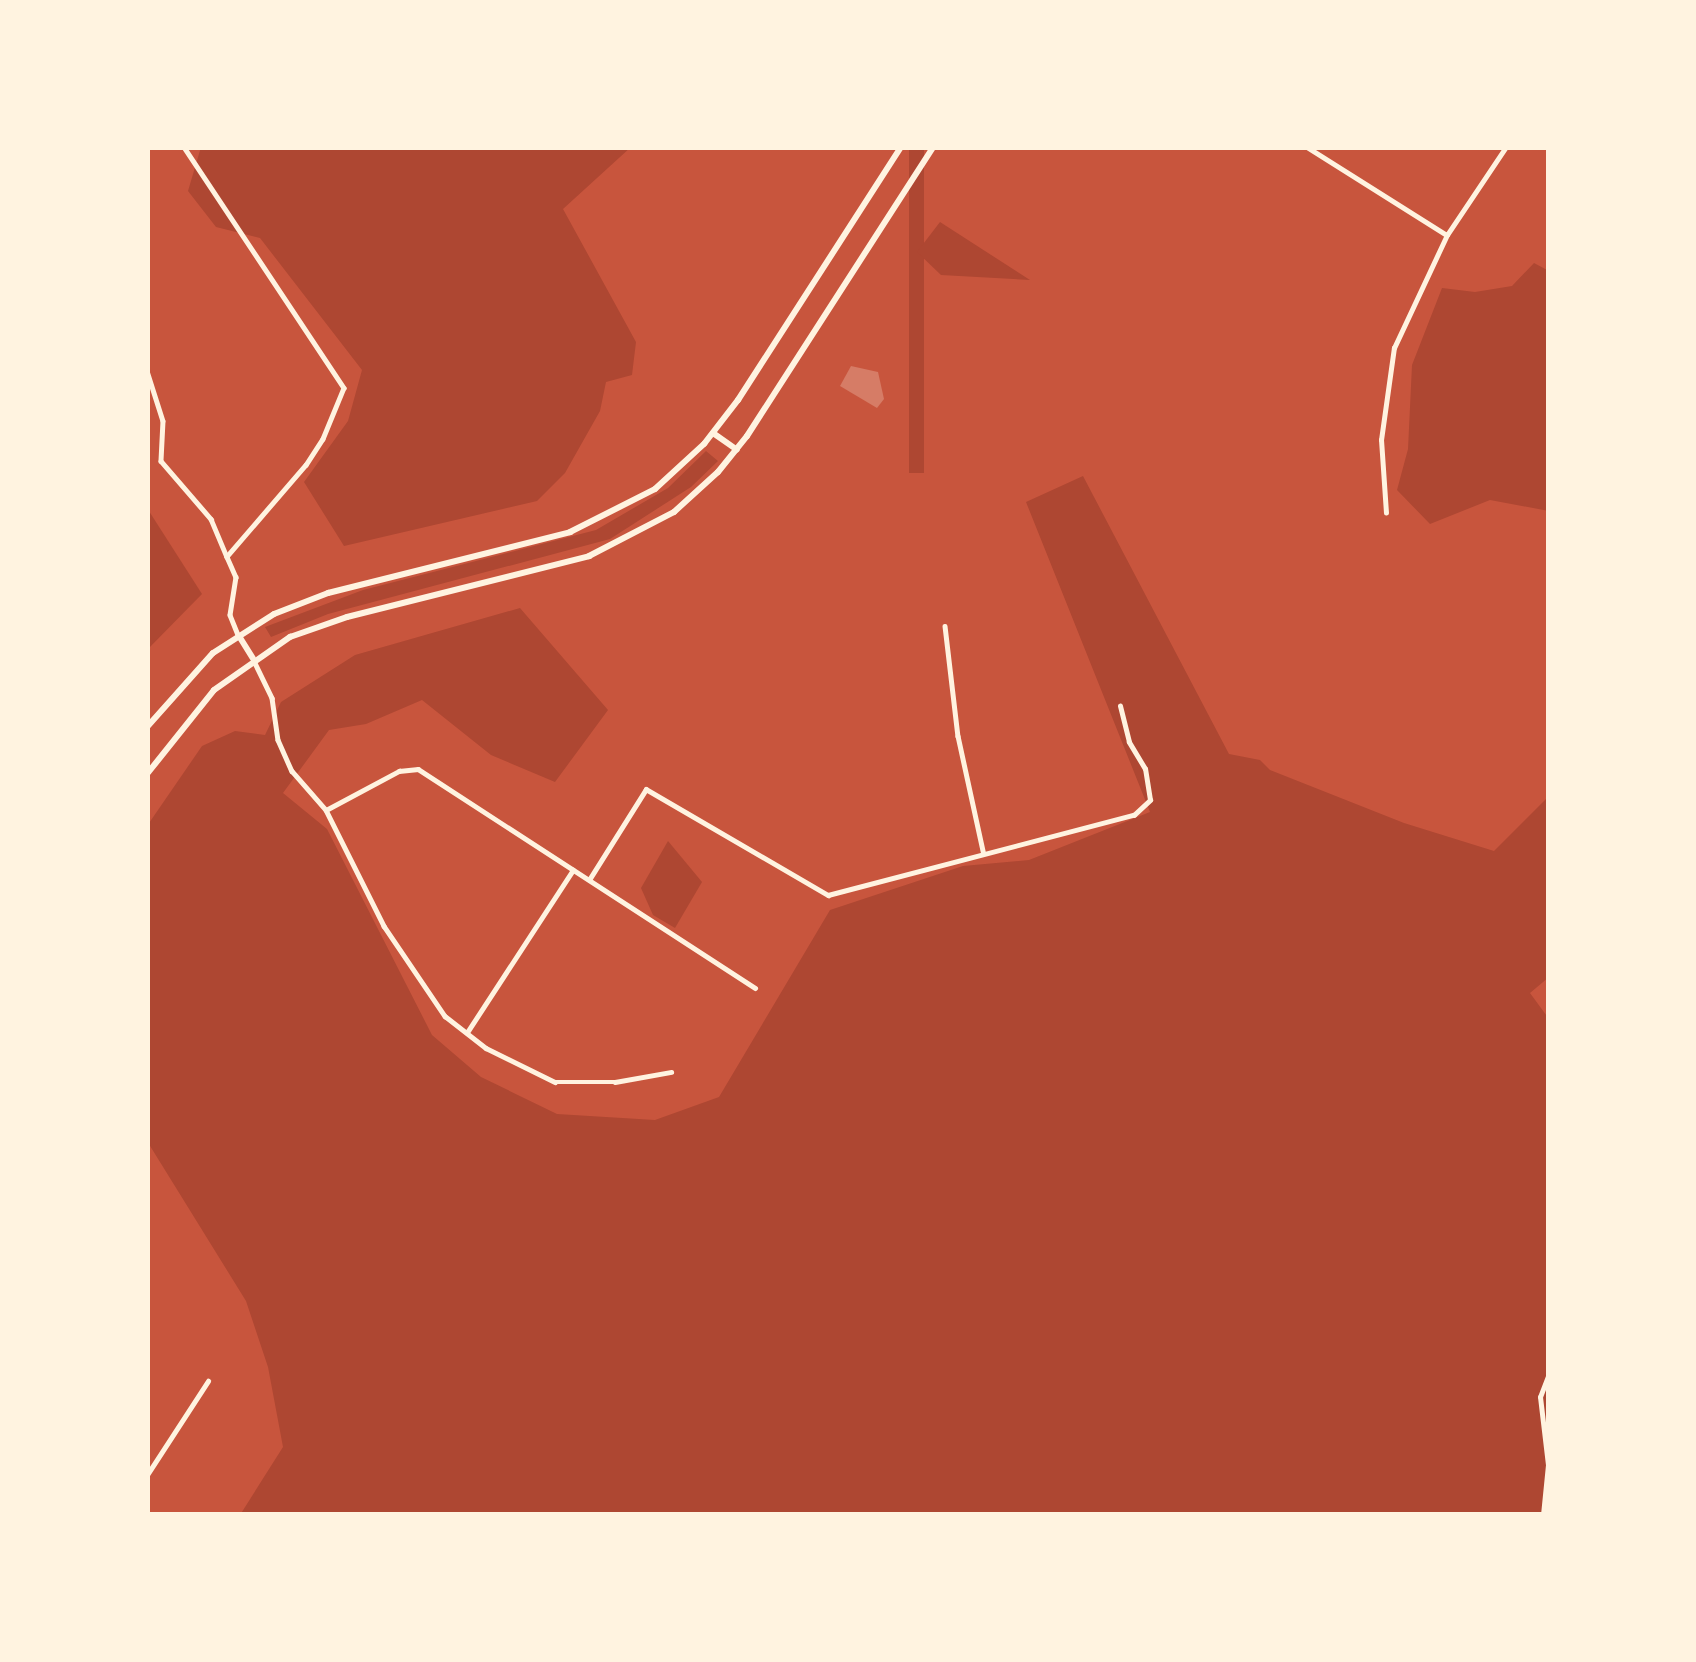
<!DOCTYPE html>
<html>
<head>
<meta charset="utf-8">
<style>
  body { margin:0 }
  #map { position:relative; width:1696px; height:1662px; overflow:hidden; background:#c8553d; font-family:"Noto Serif",serif }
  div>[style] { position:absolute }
  .green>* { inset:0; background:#ae4732; transform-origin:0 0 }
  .building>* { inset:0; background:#d67c66 }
  .minor>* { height:4.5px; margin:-2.25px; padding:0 2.25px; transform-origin:2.25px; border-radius:2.25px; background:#fff3e0 }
  .secondary>* { height:6px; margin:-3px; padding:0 3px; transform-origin:3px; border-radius:3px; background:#fff3e0 }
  span { translate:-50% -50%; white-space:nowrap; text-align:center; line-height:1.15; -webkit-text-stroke:10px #fff3e0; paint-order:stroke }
  .frame { position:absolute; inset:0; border:150px solid #fff3e0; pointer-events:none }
</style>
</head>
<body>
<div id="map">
  <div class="green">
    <div style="clip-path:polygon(201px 147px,631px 147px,563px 209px,636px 342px,632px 375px,606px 382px,600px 411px,565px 473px,537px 501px,344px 546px,304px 482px,348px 421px,362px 370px,260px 238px,216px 227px,188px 191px)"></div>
    <div style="left:909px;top:147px;width:15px;height:326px"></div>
    <div style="clip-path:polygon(940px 222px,1030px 280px,941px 275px,917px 252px)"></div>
    <div style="clip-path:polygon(1534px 263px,1549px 271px,1549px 511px,1490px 500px,1430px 524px,1397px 490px,1408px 449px,1412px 365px,1442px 288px,1475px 292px,1512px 286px)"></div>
    <div style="clip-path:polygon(706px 451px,718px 461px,691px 487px,610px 539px,328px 614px,271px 637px,265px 627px,363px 590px,596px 530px,668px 488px)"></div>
    <div style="clip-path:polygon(1083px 476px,1229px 754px,1260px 760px,1270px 770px,1404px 823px,1494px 851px,1549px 796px,1549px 977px,1530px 993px,1549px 1019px,1549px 1515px,240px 1515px,283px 1447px,268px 1367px,246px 1301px,147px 1141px,147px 826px,202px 746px,235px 731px,265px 735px,281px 702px,355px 655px,520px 608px,608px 710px,555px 782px,491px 755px,422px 700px,366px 724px,329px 730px,283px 793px,327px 829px,432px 1035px,481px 1077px,557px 1114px,655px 1120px,719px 1097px,830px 910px,963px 866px,1029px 860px,1150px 812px,1026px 502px)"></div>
    <div style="clip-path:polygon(147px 508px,202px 594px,147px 650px)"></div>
    <div style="clip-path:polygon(668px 841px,702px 882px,675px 928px,653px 915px,641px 888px)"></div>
  </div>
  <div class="building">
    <div style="clip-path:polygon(851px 366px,878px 372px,884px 399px,877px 408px,840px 386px)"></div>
  </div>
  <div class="minor">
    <div style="left:184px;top:147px;width:289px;rotate:56.4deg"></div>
    <div style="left:344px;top:388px;width:55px;rotate:112.4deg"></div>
    <div style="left:323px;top:439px;width:31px;rotate:123deg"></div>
    <div style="left:306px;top:465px;width:121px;rotate:130.7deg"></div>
    <div style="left:227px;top:557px;width:22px;rotate:66deg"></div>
    <div style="left:236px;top:577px;width:38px;rotate:99deg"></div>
    <div style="left:230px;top:615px;width:22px;rotate:68deg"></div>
    <div style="left:1307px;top:147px;width:165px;rotate:32.2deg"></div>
    <div style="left:147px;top:371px;width:52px;rotate:72.3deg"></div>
    <div style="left:163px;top:421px;width:40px;rotate:92.9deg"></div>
    <div style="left:161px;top:461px;width:77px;rotate:49.2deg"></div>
    <div style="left:211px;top:519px;width:41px;rotate:67.2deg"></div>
    <div style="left:1386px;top:513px;width:73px;rotate:-93.9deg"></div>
    <div style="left:1381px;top:440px;width:93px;rotate:-82deg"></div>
    <div style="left:1394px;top:348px;width:125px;rotate:-64.9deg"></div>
    <div style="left:1447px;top:235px;width:106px;rotate:-56.2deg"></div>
    <div style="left:945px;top:626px;width:111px;rotate:83.3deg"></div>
    <div style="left:958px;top:736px;width:118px;rotate:77.7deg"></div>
    <div style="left:255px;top:663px;width:39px;rotate:64deg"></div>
    <div style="left:272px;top:698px;width:42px;rotate:81.9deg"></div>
    <div style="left:278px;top:740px;width:34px;rotate:66deg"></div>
    <div style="left:292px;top:771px;width:52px;rotate:48.9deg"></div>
    <div style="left:326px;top:810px;width:130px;rotate:63.4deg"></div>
    <div style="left:384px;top:926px;width:109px;rotate:55.9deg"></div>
    <div style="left:445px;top:1016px;width:52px;rotate:38deg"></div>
    <div style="left:486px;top:1048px;width:77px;rotate:26.2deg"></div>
    <div style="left:555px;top:1082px;width:60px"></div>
    <div style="left:615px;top:1082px;width:57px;rotate:-10.1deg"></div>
    <div style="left:326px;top:810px;width:83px;rotate:-28.1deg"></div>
    <div style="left:399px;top:771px;width:19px;rotate:-6deg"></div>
    <div style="left:418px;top:769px;width:402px;rotate:33deg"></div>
    <div style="left:589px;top:880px;width:107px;rotate:-57.9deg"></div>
    <div style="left:646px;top:789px;width:211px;rotate:30.2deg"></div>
    <div style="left:828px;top:895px;width:316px;rotate:-14.7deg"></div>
    <div style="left:1134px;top:815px;width:22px;rotate:-43deg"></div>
    <div style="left:1150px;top:800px;width:31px;rotate:-99deg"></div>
    <div style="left:1145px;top:769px;width:31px;rotate:-121deg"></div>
    <div style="left:1129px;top:742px;width:37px;rotate:-104deg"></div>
    <div style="left:468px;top:1031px;width:192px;rotate:-56.9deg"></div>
    <div style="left:147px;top:1475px;width:112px;rotate:-57deg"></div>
    <div style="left:147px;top:1508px;width:7px;rotate:90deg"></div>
    <div style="left:1543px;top:1515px;width:50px;rotate:-84.3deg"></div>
    <div style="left:1548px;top:1465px;width:68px;rotate:-96.7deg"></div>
    <div style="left:1540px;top:1397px;width:25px;rotate:-69deg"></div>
  </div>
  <div class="secondary">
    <div style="left:713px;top:433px;width:29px;rotate:35deg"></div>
    <div style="left:239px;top:636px;width:26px;rotate:58deg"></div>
    <div style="left:147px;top:727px;width:99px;rotate:-48.3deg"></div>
    <div style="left:213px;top:653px;width:72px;rotate:-32.6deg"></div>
    <div style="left:274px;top:614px;width:58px;rotate:-21.3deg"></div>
    <div style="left:328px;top:593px;width:250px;rotate:-14.1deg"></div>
    <div style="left:570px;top:532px;width:95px;rotate:-26.8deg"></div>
    <div style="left:655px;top:489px;width:67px;rotate:-42.6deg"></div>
    <div style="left:704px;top:444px;width:56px;rotate:-52.3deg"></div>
    <div style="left:738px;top:400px;width:301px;rotate:-57.2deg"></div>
    <div style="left:147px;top:774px;width:107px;rotate:-51.4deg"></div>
    <div style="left:214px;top:690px;width:93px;rotate:-34.9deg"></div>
    <div style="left:290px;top:637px;width:60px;rotate:-19.3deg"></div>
    <div style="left:347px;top:617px;width:250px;rotate:-14.1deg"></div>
    <div style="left:589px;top:556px;width:96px;rotate:-27.4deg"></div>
    <div style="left:674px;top:512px;width:59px;rotate:-42.3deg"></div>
    <div style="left:718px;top:472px;width:46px;rotate:-51.1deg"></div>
    <div style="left:747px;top:436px;width:344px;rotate:-57.2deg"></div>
  </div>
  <div class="frame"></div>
</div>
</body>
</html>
